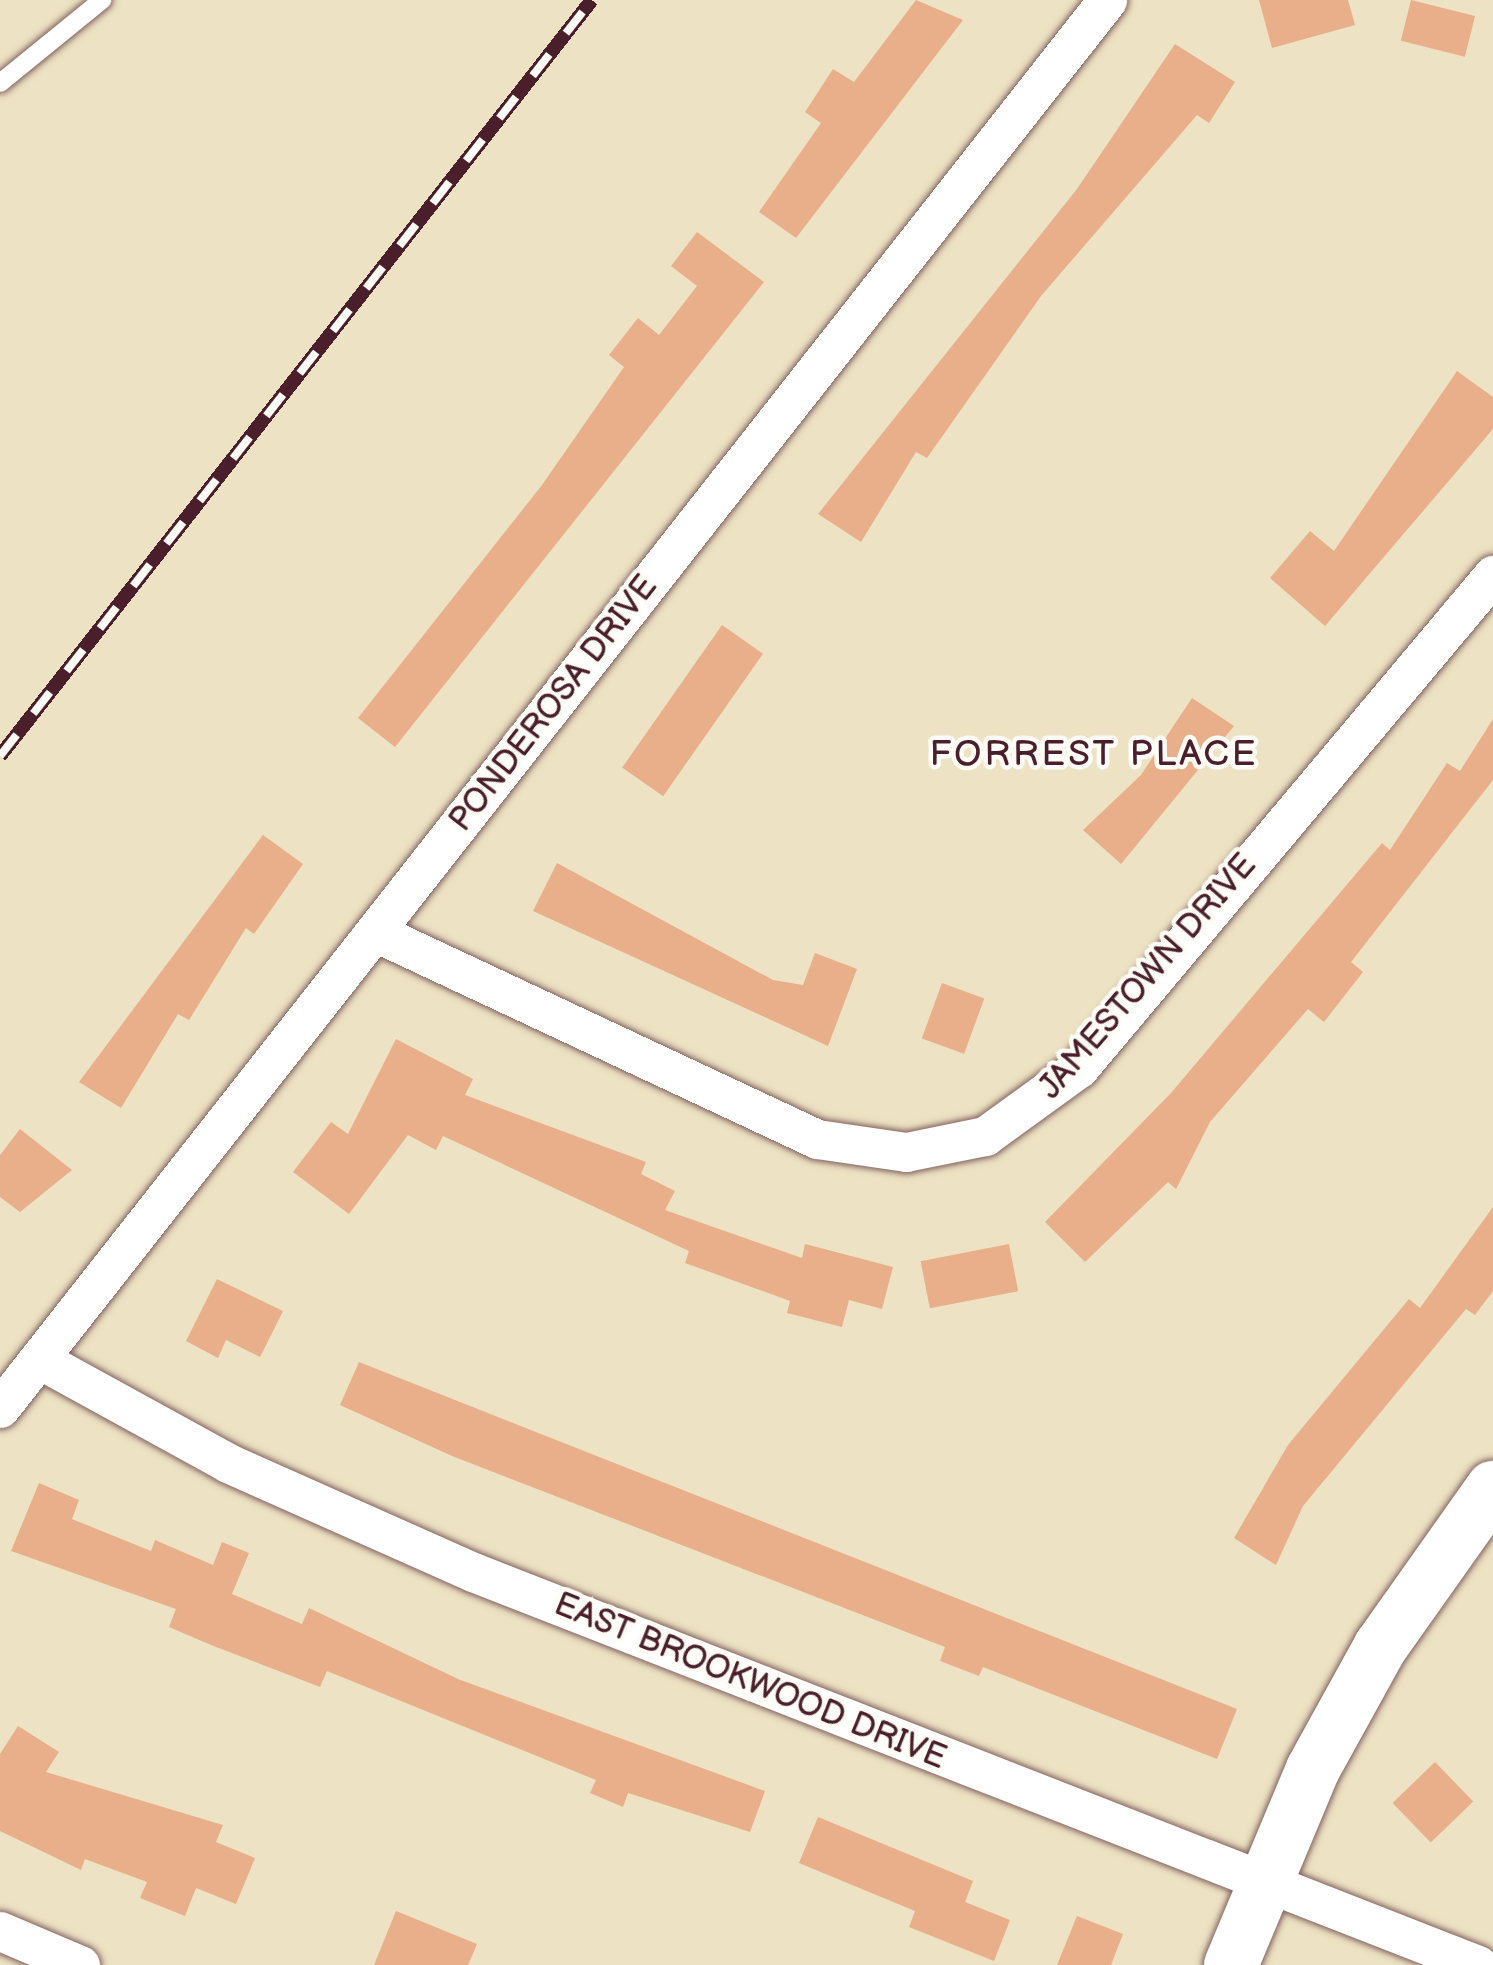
<!DOCTYPE html>
<html>
<head>
<meta charset="utf-8">
<style>
  body { margin:0 }
  #map { position:relative; width:1493px; height:1965px; overflow:hidden; background:#ede2c3; font-family:"Balsamiq Sans",sans-serif }
  div>[style] { position:absolute }
  .building>* { inset:0; background:#e8af8a; transform-origin:0 0 }
  .roads { filter:drop-shadow(0 0 3px #836360) drop-shadow(0 0 3px #836360) }
  .service>* { height:18px; margin:-9px; padding:0 9px; transform-origin:9px; border-radius:9px; background:#fff }
  .minor>* { height:39px; margin:-19.5px; padding:0 19.5px; transform-origin:19.5px; border-radius:19.5px; background:#fff }
  .secondary>* { height:54px; margin:-27px; padding:0 27px; transform-origin:27px; border-radius:27px; background:#fff }
  .rail>* { height:14px; margin-top:-7px; transform-origin:0; background:repeating-linear-gradient(90deg,#fdfcf7 0 27px,#4a1f2b 0 54px); box-sizing:border-box; border-block:3px solid #4a1f2b }
  span { translate:-50% -50%; white-space:nowrap; text-align:center; line-height:1.15; -webkit-text-stroke:9px #fdfcf7; paint-order:stroke }
  .street-label { font-size:33px; color:#4a1f2b }
  .neighbourhood-label { font-size:36px; color:#4a1f2b; letter-spacing:3px }
</style>
</head>
<body>
<div id="map">
  <div class="building">
    <div style="clip-path:polygon(916px 0,963px 20px,796px 238px,759px 212px,821px 123px,805px 112px,833px 69px,854px 82px)"></div>
    <div style="clip-path:polygon(1259px 0,1348px 0,1355px 25px,1272px 48px)"></div>
    <div style="left:1411px;top:0;width:66px;height:42px;rotate:14deg"></div>
    <div style="clip-path:polygon(1175px 44px,1235px 82px,1209px 123px,1197px 115px,1041px 296px,927px 458px,916px 452px,861px 542px,818px 514px,1077px 189px)"></div>
    <div style="clip-path:polygon(697px 232px,764px 282px,395px 747px,358px 718px,542px 485px,624px 367px,609px 355px,638px 318px,659px 335px,697px 286px,671px 266px)"></div>
    <div style="clip-path:polygon(1457px 371px,1493px 397px,1493px 429px,1325px 626px,1270px 578px,1310px 531px,1334px 551px)"></div>
    <div style="left:722px;top:625px;width:50px;height:174px;rotate:35deg"></div>
    <div style="clip-path:polygon(1192px 698px,1234px 726px,1121px 864px,1083px 830px,1141px 775px)"></div>
    <div style="clip-path:polygon(1493px 719px,1493px 780px,1351px 962px,1363px 972px,1324px 1022px,1308px 1009px,1210px 1122px,1176px 1189px,1168px 1182px,1085px 1262px,1045px 1222px,1171px 1093px,1382px 843px,1390px 850px,1447px 763px,1460px 771px)"></div>
    <div style="clip-path:polygon(263px 835px,303px 864px,254px 934px,246px 928px,189px 1020px,178px 1014px,121px 1108px,79px 1082px)"></div>
    <div style="clip-path:polygon(557px 863px,773px 980px,803px 985px,815px 953px,857px 969px,828px 1046px,533px 911px)"></div>
    <div style="left:942px;top:983px;width:45px;height:59px;rotate:20deg"></div>
    <div style="clip-path:polygon(396px 1039px,473px 1079px,465px 1095px,646px 1162px,641px 1174px,675px 1191px,665px 1210px,802px 1258px,805px 1244px,893px 1267px,882px 1309px,849px 1300px,842px 1327px,787px 1313px,790px 1301px,685px 1263px,689px 1251px,443px 1136px,436px 1150px,408px 1135px,349px 1214px,293px 1172px,331px 1122px,348px 1134px)"></div>
    <div style="clip-path:polygon(20px 1129px,72px 1170px,20px 1212px,0 1197px,0 1155px)"></div>
    <div style="clip-path:polygon(1493px 1207px,1493px 1291px,1475px 1315px,1466px 1309px,1303px 1506px,1276px 1565px,1234px 1538px,1288px 1445px,1409px 1299px,1420px 1308px)"></div>
    <div style="left:1009px;top:1244px;width:48px;height:90px;rotate:79deg"></div>
    <div style="clip-path:polygon(217px 1279px,283px 1311px,260px 1357px,226px 1340px,218px 1358px,186px 1341px)"></div>
    <div style="clip-path:polygon(359px 1362px,1237px 1709px,1217px 1759px,983px 1667px,979px 1676px,940px 1661px,945px 1647px,452px 1456px,340px 1405px)"></div>
    <div style="clip-path:polygon(39px 1483px,79px 1500px,72px 1519px,151px 1551px,155px 1540px,213px 1565px,222px 1542px,249px 1553px,232px 1594px,302px 1624px,309px 1608px,458px 1679px,765px 1791px,750px 1832px,628px 1793px,623px 1807px,590px 1793px,596px 1780px,327px 1671px,320px 1687px,211px 1645px,169px 1627px,176px 1609px,11px 1551px)"></div>
    <div style="clip-path:polygon(18px 1726px,59px 1752px,46px 1772px,223px 1825px,216px 1842px,255px 1858px,236px 1904px,196px 1888px,185px 1916px,140px 1898px,147px 1882px,85px 1859px,81px 1870px,0 1831px,0 1754px)"></div>
    <div style="left:1435px;top:1762px;width:55px;height:59px;rotate:46deg"></div>
    <div style="clip-path:polygon(818px 1817px,973px 1881px,965px 1902px,1010px 1920px,994px 1961px,909px 1927px,915px 1911px,799px 1863px)"></div>
    <div style="clip-path:polygon(396px 1911px,477px 1944px,468px 1965px,374px 1965px)"></div>
    <div style="clip-path:polygon(1077px 1916px,1123px 1934px,1111px 1965px,1057px 1965px)"></div>
  </div>
  <div class="roads">
    <div class="service">
      <div style="left:0;top:83px;width:132px;rotate:-39.1deg"></div>
    </div>
    <div class="minor">
      <div style="left:375px;top:932px;width:488px;rotate:25.1deg"></div>
      <div style="left:817px;top:1139px;width:90px;rotate:8.3deg"></div>
      <div style="left:906px;top:1152px;width:81px;rotate:-11.4deg"></div>
      <div style="left:985px;top:1136px;width:116px;rotate:-35.9deg"></div>
      <div style="left:1079px;top:1068px;width:644px;rotate:-49.98deg"></div>
      <div style="left:39px;top:1359px;width:216px;rotate:28.8deg"></div>
      <div style="left:228px;top:1463px;width:268px;rotate:24deg"></div>
      <div style="left:473px;top:1572px;width:1079px;rotate:21.36deg"></div>
      <div style="left:0;top:1408px;width:1791px;rotate:-51.82deg"></div>
      <div style="left:0;top:1931px;width:87px;rotate:23deg"></div>
    </div>
    <div class="secondary">
      <div style="left:1231px;top:1965px;width:212px;rotate:-67.3deg"></div>
      <div style="left:1313px;top:1769px;width:141px;rotate:-61.1deg"></div>
      <div style="left:1381px;top:1646px;width:194px;rotate:-54.7deg"></div>
    </div>
  </div>
  <div class="rail">
    <div style="left:0;top:756px;width:960px;rotate:-51.94deg"></div>
  </div>
  <div class="street-label">
    <span style="left:554px;top:704px;rotate:-52deg">PONDEROSA DRIVE</span>
    <span style="left:1148px;top:977px;rotate:-49deg">JAMESTOWN DRIVE</span>
    <span style="left:750px;top:1682px;rotate:22deg">EAST BROOKWOOD DRIVE</span>
  </div>
  <div class="neighbourhood-label">
    <span style="left:1094px;top:755px">FORREST PLACE</span>
  </div>
</div>
</body>
</html>
